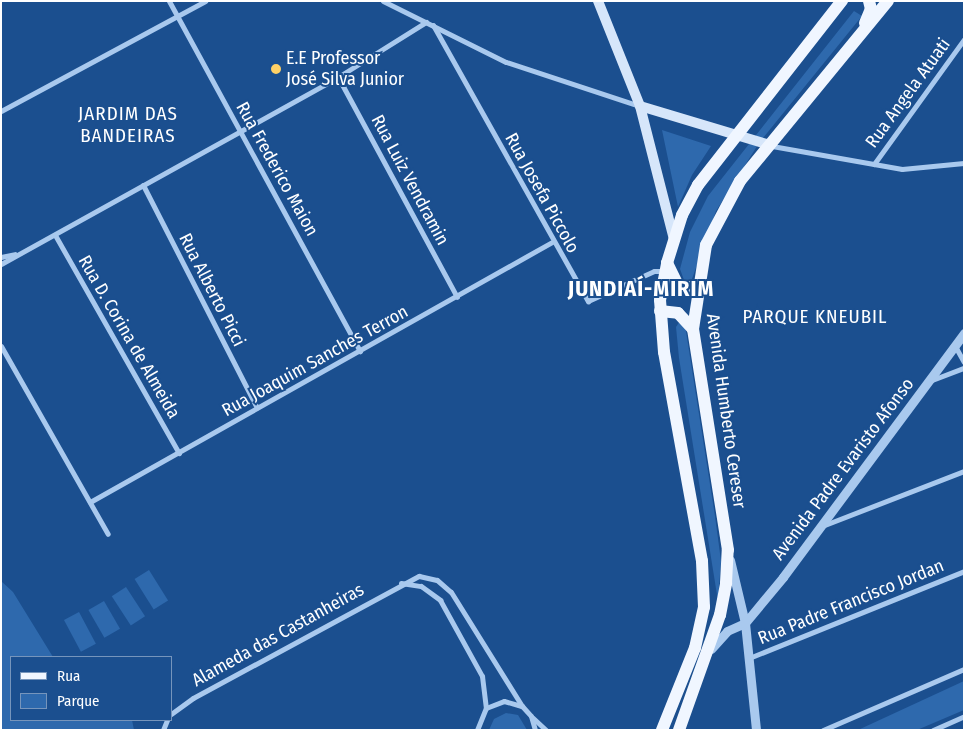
<!DOCTYPE html>
<html>
<head>
<meta charset="utf-8">
<style>
  body { margin:0 }
  #map { position:relative; width:965px; height:731px; overflow:hidden; background:#1b4f8f; font-family:"Fira Sans Condensed",sans-serif }
  div>[style] { position:absolute }
  .green>* { inset:0; background:#2e69ad; transform-origin:0 0 }
  .minor>* { height:5px; margin:-2.5px; padding:0 2.5px; transform-origin:2.5px; border-radius:2.5px; background:#a9c9ee }
  .tertiary>* { height:9px; margin:-4.5px; padding:0 4.5px; transform-origin:4.5px; border-radius:4.5px; background:#a9c9ee }
  .secondary>* { height:10px; margin:-5px; padding:0 5px; transform-origin:5px; border-radius:5px; background:#d6e6fa }
  .primary>* { height:12px; margin:-6px; padding:0 6px; transform-origin:6px; border-radius:6px; background:#f0f6ff }
  .dots>* { width:14px; height:14px; translate:-50% -50%; box-sizing:border-box; border:2px solid #1b4f8f; border-radius:50% }
  span { translate:-50% -50%; white-space:nowrap; text-align:center; line-height:1.15; -webkit-text-stroke:4px #1b4f8f; paint-order:stroke }
  .poi-label { font-size:18px; color:#fff }
  .left { translate:0 -50%; text-align:left }
  .street-label { font-size:18px; color:#fff }
  .neighbourhood-label { font-size:19px; color:#fff; letter-spacing:1px }
  .district-label { font-size:22px; color:#fff; font-weight:700; letter-spacing:1px }
  .frame { position:absolute; inset:0; border:2px solid #fff; pointer-events:none }
  .legend { position:absolute; left:10px; top:656px; width:162px; height:65px; box-sizing:border-box; background:#1b4f8f; border:1px solid #7695bc; margin:0; padding:6px 9px; list-style:none; font-size:15px; color:#fff }
  .legend li { display:flex; align-items:center; gap:10px; height:25px }
  .legend b { width:25px; border:1px solid #7695bc }
</style>
</head>
<body>
<div id="map">
  <div class="green">
    <div style="clip-path:polygon(854px 11px,862px 16px,759px 143px,716px 211px,692px 279px,684px 280px,680px 269px,690px 232px,708px 196px)"></div>
    <div style="clip-path:polygon(662px 130px,711px 146px,692px 175px,678px 207px)"></div>
    <div style="clip-path:polygon(680px 321px,685px 325px,715px 516px,721px 561px,718px 601px,679px 358px,676px 327px)"></div>
    <div style="left:149px;top:570px;width:36px;height:17px;rotate:58deg"></div>
    <div style="clip-path:polygon(1px 581px,13px 592px,53px 657px,11px 657px,11px 720px,132px 720px,134px 730px,1px 730px)"></div>
    <div style="left:126px;top:587px;width:35px;height:17px;rotate:57deg"></div>
    <div style="left:104px;top:601px;width:32px;height:18px;rotate:60deg"></div>
    <div style="left:79px;top:612px;width:36px;height:17px;rotate:62deg"></div>
    <div style="clip-path:polygon(964px 681px,964px 710px,917px 730px,858px 730px)"></div>
    <div style="clip-path:polygon(506px 713px,518px 715px,527px 730px,489px 730px,494px 719px)"></div>
  </div>
  <div class="minor">
    <div style="left:169px;top:1px;width:399px;rotate:61.4deg"></div>
    <div style="left:383px;top:1px;width:137px;rotate:26.4deg"></div>
    <div style="left:506px;top:62px;width:141px;rotate:18.2deg"></div>
    <div style="left:433px;top:25px;width:317px;rotate:60.7deg"></div>
    <div style="left:588px;top:301px;width:72px;rotate:-24.4deg"></div>
    <div style="left:654px;top:271px;width:11px"></div>
    <div style="left:338px;top:77px;width:250px;rotate:61.6deg"></div>
    <div style="left:1px;top:111px;width:232px;rotate:-28.3deg"></div>
    <div style="left:772px;top:146px;width:132px;rotate:10deg"></div>
    <div style="left:902px;top:169px;width:62px;rotate:-5.5deg"></div>
    <div style="left:874px;top:164px;width:154px;rotate:-54.2deg"></div>
    <div style="left:143px;top:185px;width:250px;rotate:62.9deg"></div>
    <div style="left:55px;top:235px;width:251px;rotate:60.4deg"></div>
    <div style="left:1px;top:257px;width:14px;rotate:-12deg"></div>
    <div style="left:1px;top:264px;width:385px;rotate:-29deg"></div>
    <div style="left:338px;top:77px;width:104px;rotate:-32deg"></div>
    <div style="left:1px;top:346px;width:216px;rotate:60.4deg"></div>
    <div style="left:955px;top:346px;width:18px;rotate:61deg"></div>
    <div style="left:932px;top:380px;width:34px;rotate:-21deg"></div>
    <div style="left:90px;top:502px;width:530px;rotate:-29.37deg"></div>
    <div style="left:822px;top:526px;width:152px;rotate:-21.2deg"></div>
    <div style="left:401px;top:583px;width:20px;rotate:9deg"></div>
    <div style="left:421px;top:586px;width:24px;rotate:36deg"></div>
    <div style="left:440px;top:600px;width:87px;rotate:61.1deg"></div>
    <div style="left:482px;top:676px;width:32px;rotate:83deg"></div>
    <div style="left:749px;top:658px;width:232px;rotate:-22deg"></div>
    <div style="left:171px;top:714px;width:27px;rotate:-36deg"></div>
    <div style="left:193px;top:698px;width:257px;rotate:-28.4deg"></div>
    <div style="left:419px;top:576px;width:18px;rotate:13deg"></div>
    <div style="left:437px;top:580px;width:18px;rotate:41deg"></div>
    <div style="left:451px;top:592px;width:134px;rotate:58.1deg"></div>
    <div style="left:533px;top:718px;width:18px;rotate:43deg"></div>
    <div style="left:163px;top:730px;width:11px;rotate:-68deg"></div>
    <div style="left:477px;top:730px;width:24px;rotate:-68deg"></div>
    <div style="left:486px;top:708px;width:19px;rotate:-21deg"></div>
    <div style="left:504px;top:701px;width:19px;rotate:16deg"></div>
    <div style="left:522px;top:706px;width:13px;rotate:48deg"></div>
    <div style="left:531px;top:716px;width:15px;rotate:74deg"></div>
    <div style="left:823px;top:730px;width:154px;rotate:-23.4deg"></div>
    <div style="left:933px;top:730px;width:34px;rotate:-24deg"></div>
  </div>
  <div class="tertiary">
    <div style="left:730px;top:560px;width:65px;rotate:76.6deg"></div>
    <div style="left:745px;top:623px;width:108px;rotate:84.1deg"></div>
    <div style="left:711px;top:649px;width:24px;rotate:-48deg"></div>
    <div style="left:727px;top:631px;width:20px;rotate:-24deg"></div>
    <div style="left:745px;top:623px;width:60px;rotate:-50.4deg"></div>
    <div style="left:783px;top:577px;width:304px;rotate:-53.4deg"></div>
  </div>
  <div class="secondary">
    <div style="left:598px;top:1px;width:113px;rotate:68.2deg"></div>
    <div style="left:640px;top:106px;width:137px;rotate:75.7deg"></div>
    <div style="left:640px;top:106px;width:136px;rotate:16.7deg"></div>
  </div>
  <div class="primary">
    <div style="left:865px;top:23px;width:15px;rotate:-67deg"></div>
    <div style="left:871px;top:9px;width:8px;rotate:-104deg"></div>
    <div style="left:667px;top:263px;width:25px;rotate:64deg"></div>
    <div style="left:678px;top:286px;width:19px;rotate:6deg"></div>
    <div style="left:660px;top:311px;width:18px;rotate:6deg"></div>
    <div style="left:678px;top:313px;width:22px;rotate:47deg"></div>
    <div style="left:662px;top:730px;width:88px;rotate:-68.1deg"></div>
    <div style="left:695px;top:648px;width:42px;rotate:-77.6deg"></div>
    <div style="left:704px;top:607px;width:46px;rotate:-92.5deg"></div>
    <div style="left:702px;top:561px;width:212px;rotate:-100.3deg"></div>
    <div style="left:664px;top:352px;width:52px;rotate:-94.4deg"></div>
    <div style="left:660px;top:300px;width:38px;rotate:-79deg"></div>
    <div style="left:667px;top:263px;width:50px;rotate:-72.6deg"></div>
    <div style="left:682px;top:215px;width:34px;rotate:-62deg"></div>
    <div style="left:698px;top:185px;width:234px;rotate:-52deg"></div>
    <div style="left:679px;top:730px;width:122px;rotate:-70.4deg"></div>
    <div style="left:720px;top:615px;width:33px;rotate:-79deg"></div>
    <div style="left:726px;top:583px;width:33px;rotate:-87deg"></div>
    <div style="left:728px;top:550px;width:224px;rotate:-99deg"></div>
    <div style="left:693px;top:329px;width:85px;rotate:-81.2deg"></div>
    <div style="left:706px;top:245px;width:72px;rotate:-62deg"></div>
    <div style="left:740px;top:181px;width:233px;rotate:-50.6deg"></div>
  </div>
  <div class="dots">
    <div style="left:276px;top:69px;background:#ffd166"></div>
  </div>
  <div class="poi-label">
    <span class="left" style="left:286px;top:69px">E.E Professor<br>José Silva Junior</span>
  </div>
  <div class="street-label">
    <span style="left:908px;top:93px;rotate:-54deg">Rua Angela Atuati</span>
    <span style="left:277px;top:169px;rotate:61deg">Rua Frederico Maion</span>
    <span style="left:410px;top:180px;rotate:62deg">Rua Luiz Vendramin</span>
    <span style="left:542px;top:193px;rotate:61deg">Rua Josefa Piccolo</span>
    <span style="left:212px;top:290px;rotate:63deg">Rua Alberto Picci</span>
    <span style="left:129px;top:337px;rotate:60deg">Rua D. Corina de Almeida</span>
    <span style="left:315px;top:361px;rotate:-29deg">Rua Joaquim Sanches Terron</span>
    <span style="left:726px;top:411px;rotate:82deg">Avenida Humberto Cereser</span>
    <span style="left:843px;top:469px;rotate:-53deg">Avenida Padre Evaristo Afonso</span>
    <span style="left:851px;top:602px;rotate:-22deg">Rua Padre Francisco Jordan</span>
    <span style="left:278px;top:635px;rotate:-29deg">Alameda das Castanheiras</span>
  </div>
  <div class="neighbourhood-label">
    <span style="left:128px;top:125px">JARDIM DAS<br>BANDEIRAS</span>
    <span style="left:815px;top:317px">PARQUE KNEUBIL</span>
  </div>
  <div class="district-label">
    <span style="left:641px;top:289px">JUNDIAÍ-MIRIM</span>
  </div>
  <div class="frame"></div>
  <ul class="legend">
  <li><b style="height:6px;background:#f0f6ff"></b>Rua</li>
  <li><b style="height:14px;background:#2e69ad"></b>Parque</li>
  </ul>
</div>
</body>
</html>
